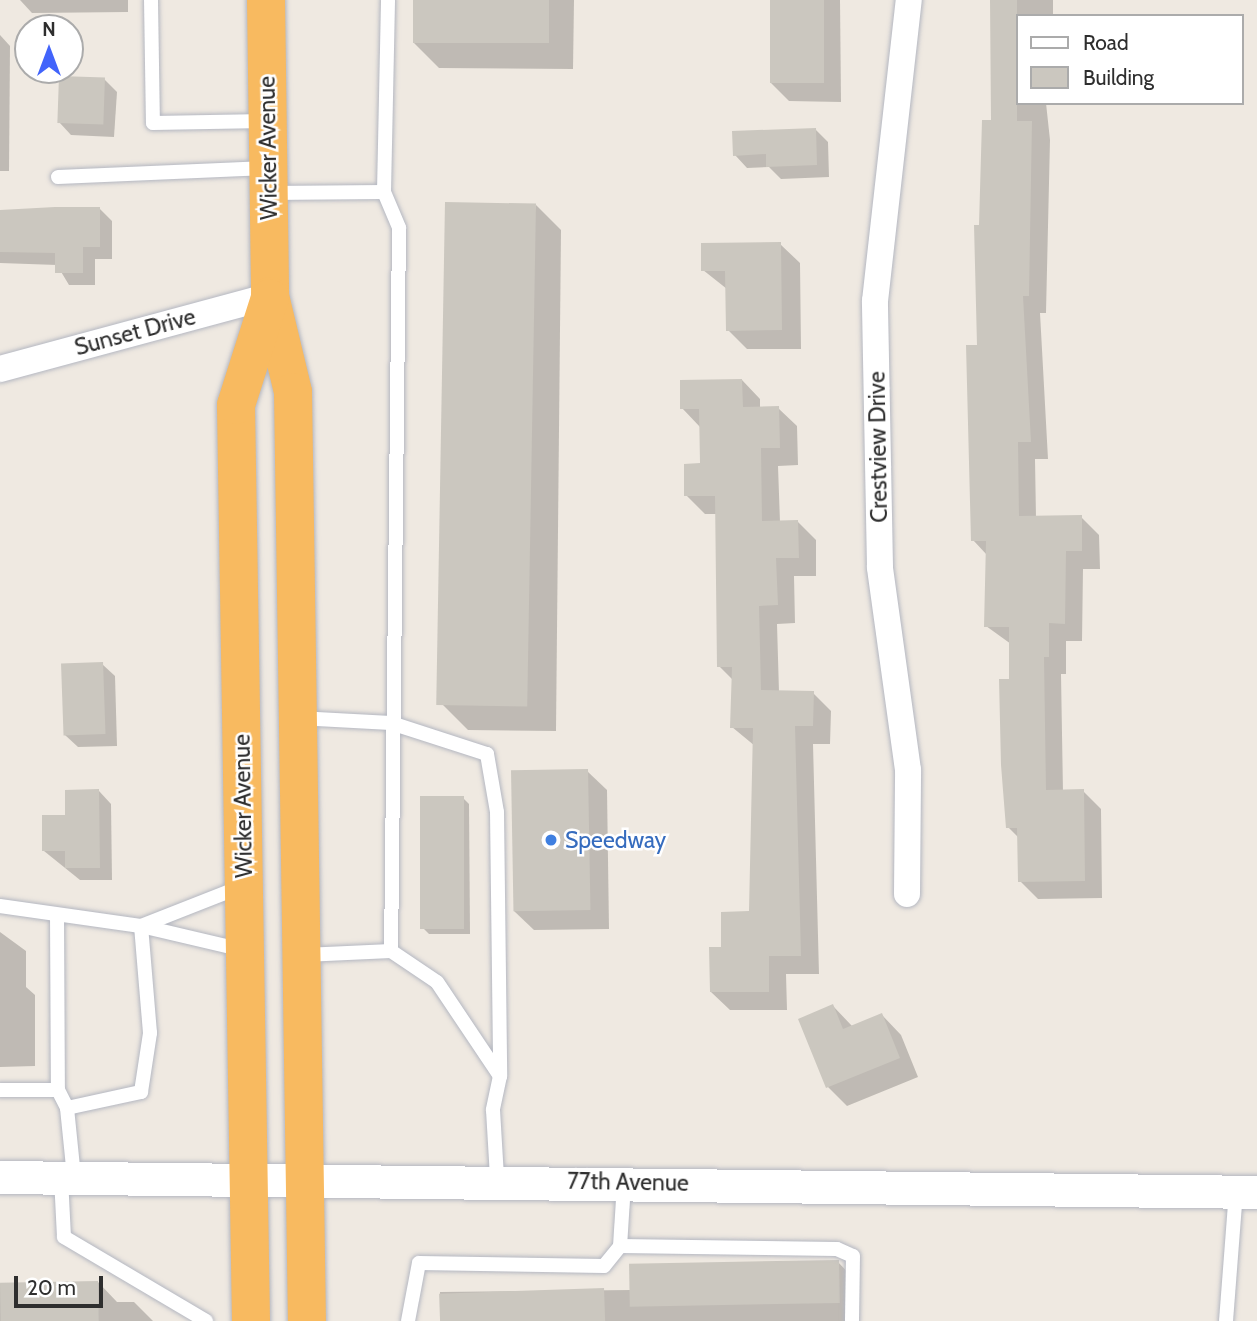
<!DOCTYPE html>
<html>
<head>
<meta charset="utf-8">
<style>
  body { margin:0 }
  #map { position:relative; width:1257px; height:1321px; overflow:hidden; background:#efe9e1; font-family:Cabin,sans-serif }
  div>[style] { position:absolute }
  .shadow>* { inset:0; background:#0003 }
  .building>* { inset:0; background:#cbc7bf; transform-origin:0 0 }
  .roads { filter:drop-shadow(0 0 2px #b4b7c1) drop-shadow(0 0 2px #b4b7c1) }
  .service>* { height:14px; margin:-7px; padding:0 7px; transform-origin:7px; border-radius:7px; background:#fff }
  .minor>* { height:26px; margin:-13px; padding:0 13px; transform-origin:13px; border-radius:13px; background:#fff }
  .tertiary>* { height:33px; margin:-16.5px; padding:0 16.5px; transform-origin:16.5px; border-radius:16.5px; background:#fff }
  .trunk>* { height:38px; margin:-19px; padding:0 19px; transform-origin:19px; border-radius:19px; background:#f8ba60 }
  .dots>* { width:19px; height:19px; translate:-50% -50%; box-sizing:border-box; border:4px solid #fff; border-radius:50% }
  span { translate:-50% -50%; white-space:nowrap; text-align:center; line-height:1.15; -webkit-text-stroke:5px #fff; paint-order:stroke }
  .street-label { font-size:23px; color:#2e2e2e }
  .shop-label { font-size:23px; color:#366cbe }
  .left { translate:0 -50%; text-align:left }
  .legend { position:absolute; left:1016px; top:14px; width:228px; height:91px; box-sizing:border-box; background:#fff; border:2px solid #ababab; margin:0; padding:9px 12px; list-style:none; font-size:21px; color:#2e2e2e }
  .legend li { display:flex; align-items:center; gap:14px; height:35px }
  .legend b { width:35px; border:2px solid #ababab }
  .north { position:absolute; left:14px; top:14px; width:70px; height:70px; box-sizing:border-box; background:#fff; border:2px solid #ababab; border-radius:50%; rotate:0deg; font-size:19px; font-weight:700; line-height:28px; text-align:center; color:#2e2e2e }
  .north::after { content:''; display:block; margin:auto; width:24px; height:32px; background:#4264fb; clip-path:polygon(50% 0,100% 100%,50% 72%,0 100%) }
  .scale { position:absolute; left:14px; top:1276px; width:89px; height:32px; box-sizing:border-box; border:4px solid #2e2e2e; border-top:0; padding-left:9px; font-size:21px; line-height:24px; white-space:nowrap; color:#2e2e2e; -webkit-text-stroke:5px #fff; paint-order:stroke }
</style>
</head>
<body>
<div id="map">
  <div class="shadow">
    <div style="clip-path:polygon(20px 0,128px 0,128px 12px,32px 13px)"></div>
    <div style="clip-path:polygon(415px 0,574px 0,573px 69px,439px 68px,414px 43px)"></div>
    <div style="clip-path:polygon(771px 0,840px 0,841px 102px,789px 101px,770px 82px)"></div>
    <div style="clip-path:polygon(992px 0,1053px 0,1053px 16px,1017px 16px,1017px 103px,1046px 103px,1050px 140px,1046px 313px,1040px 313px,1048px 459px,1035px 459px,1036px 518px,1081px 517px,1099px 535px,1100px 569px,1083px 569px,1082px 641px,1066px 641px,1066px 674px,1061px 674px,1063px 792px,1083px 791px,1101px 809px,1102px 898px,1038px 899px,1020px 881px,1019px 838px,1008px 827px,1011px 644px,986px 626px,987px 555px,973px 540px,981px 227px,993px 122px)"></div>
    <div style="clip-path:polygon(0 35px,10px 46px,9px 171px,0 171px)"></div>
    <div style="clip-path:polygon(104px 79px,117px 92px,114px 137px,71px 135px,59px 122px)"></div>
    <div style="clip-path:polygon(815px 129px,828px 142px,829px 177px,781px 179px,769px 167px,747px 168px,735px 155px)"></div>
    <div style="clip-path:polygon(536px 205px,561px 230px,556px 731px,468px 730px,443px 705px)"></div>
    <div style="clip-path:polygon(99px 208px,112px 221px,112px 259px,95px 259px,95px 285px,69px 285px,57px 265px,0 263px,0 211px)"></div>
    <div style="clip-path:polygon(780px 244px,800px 263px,801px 349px,747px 349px,728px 330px,727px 289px,703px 270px)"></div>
    <div style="clip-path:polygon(742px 380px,760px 399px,760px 408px,778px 408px,797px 426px,798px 465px,778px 466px,780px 522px,797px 521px,816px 540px,816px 576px,794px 576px,795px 623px,777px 624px,779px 692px,813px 693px,831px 711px,830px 744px,813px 744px,819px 974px,786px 974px,787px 1010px,730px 1010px,711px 992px,723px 949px,751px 913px,755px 746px,732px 727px,733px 680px,719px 666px,717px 514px,705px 514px,686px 495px,702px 465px,700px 427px,682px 408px)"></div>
    <div style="clip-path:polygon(102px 664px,115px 676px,117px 746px,78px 747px,65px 735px)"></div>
    <div style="clip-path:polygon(587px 771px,607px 790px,609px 929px,534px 930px,514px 911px)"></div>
    <div style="clip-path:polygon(99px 791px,111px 804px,112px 880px,80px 880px,44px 851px,67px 817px)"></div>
    <div style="clip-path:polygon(463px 798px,469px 804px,470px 934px,429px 934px,423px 928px)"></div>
    <div style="clip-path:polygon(0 932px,26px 951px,26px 987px,35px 995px,35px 1066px,0 1067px)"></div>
    <div style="clip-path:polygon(833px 1006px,852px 1026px,882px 1015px,901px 1035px,918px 1077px,847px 1106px,828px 1087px)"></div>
    <div style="clip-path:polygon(837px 1261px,858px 1283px,859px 1321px,441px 1321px,440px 1292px,631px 1290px)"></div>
    <div style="clip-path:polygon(98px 1282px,117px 1302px,134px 1302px,153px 1321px,0 1321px,0 1284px)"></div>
  </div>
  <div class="building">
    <div style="left:413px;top:0;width:136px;height:43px"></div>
    <div style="left:770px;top:0;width:54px;height:83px"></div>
    <div style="clip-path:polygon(990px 0,1017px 0,1017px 121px,1032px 121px,1029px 296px,1023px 296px,1031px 442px,1018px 442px,1019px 516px,1082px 515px,1082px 551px,1066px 551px,1065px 624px,1049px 623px,1049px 657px,1044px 657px,1046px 790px,1084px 789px,1085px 881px,1018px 882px,1017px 828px,1006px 828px,1001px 765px,999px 679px,1009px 679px,1009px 627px,984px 627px,986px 541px,971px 541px,966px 345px,977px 345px,974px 225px,979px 225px,982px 120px,991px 120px)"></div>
    <div style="left:59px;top:76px;width:46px;height:47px;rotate:2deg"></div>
    <div style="clip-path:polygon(816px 128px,817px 165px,766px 167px,766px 154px,733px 156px,732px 131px)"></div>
    <div style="left:445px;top:202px;width:91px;height:503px;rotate:1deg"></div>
    <div style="clip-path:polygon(55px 207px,100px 207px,100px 247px,83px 247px,83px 273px,55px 273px,55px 253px,0 252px,0 210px)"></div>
    <div style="clip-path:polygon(781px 242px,782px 330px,726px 331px,725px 271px,701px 271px,701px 243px)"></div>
    <div style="clip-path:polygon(742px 379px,743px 407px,779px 406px,780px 448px,761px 448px,762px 521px,798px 520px,799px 558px,776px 558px,778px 605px,759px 606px,761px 690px,814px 691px,813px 726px,795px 726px,801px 956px,769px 956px,769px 992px,710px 992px,709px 947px,721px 947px,721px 912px,749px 911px,753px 728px,730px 728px,732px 667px,717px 667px,715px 496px,684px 496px,684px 464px,700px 463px,699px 409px,680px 409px,680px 380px)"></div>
    <div style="left:103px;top:662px;width:72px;height:42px;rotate:88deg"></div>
    <div style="left:588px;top:769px;width:141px;height:77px;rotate:89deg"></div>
    <div style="clip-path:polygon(99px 789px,100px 868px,65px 868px,65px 851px,42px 851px,42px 815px,65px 815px,65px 790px)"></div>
    <div style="left:420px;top:796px;width:44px;height:133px"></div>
    <div style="clip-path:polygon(833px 1004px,843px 1029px,882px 1013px,900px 1058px,826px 1088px,798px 1019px)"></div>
    <div style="left:839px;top:1260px;width:43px;height:210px;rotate:89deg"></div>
    <div style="left:98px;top:1281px;width:40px;height:98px;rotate:89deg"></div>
    <div style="left:604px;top:1288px;width:33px;height:165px;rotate:88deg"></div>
  </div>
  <div class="roads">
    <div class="service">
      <div style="left:151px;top:0;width:123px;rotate:89.1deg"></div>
      <div style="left:153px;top:123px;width:113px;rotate:-1deg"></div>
      <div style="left:58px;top:177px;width:209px;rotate:-2.5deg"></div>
      <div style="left:384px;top:192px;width:192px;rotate:-88.8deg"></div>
      <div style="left:269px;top:193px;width:115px;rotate:-0.5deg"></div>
      <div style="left:384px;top:192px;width:39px;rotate:67deg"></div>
      <div style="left:399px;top:228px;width:723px;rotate:90.63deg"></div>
      <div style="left:298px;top:718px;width:93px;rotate:3.1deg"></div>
      <div style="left:391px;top:723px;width:101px;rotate:17.9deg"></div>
      <div style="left:487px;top:754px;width:59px;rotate:80.2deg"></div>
      <div style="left:497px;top:812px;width:264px;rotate:89.3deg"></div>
      <div style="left:0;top:906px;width:142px;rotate:8.1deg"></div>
      <div style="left:141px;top:926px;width:105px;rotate:13.2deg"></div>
      <div style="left:57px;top:915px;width:175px;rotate:89.7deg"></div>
      <div style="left:141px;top:926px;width:106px;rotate:-21.5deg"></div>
      <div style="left:304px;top:955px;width:87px;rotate:-2.6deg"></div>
      <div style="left:391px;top:951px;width:55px;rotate:34deg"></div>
      <div style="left:437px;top:982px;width:113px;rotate:56.2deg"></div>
      <div style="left:500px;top:1076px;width:35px;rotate:102deg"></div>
      <div style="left:493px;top:1110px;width:68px;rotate:86.6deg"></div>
      <div style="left:0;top:1090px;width:58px"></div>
      <div style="left:58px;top:1090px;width:20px;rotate:63deg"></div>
      <div style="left:67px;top:1108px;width:69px;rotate:84.2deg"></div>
      <div style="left:67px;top:1108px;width:76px;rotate:-12.2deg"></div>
      <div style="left:141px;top:1092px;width:60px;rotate:-81.3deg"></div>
      <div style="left:150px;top:1033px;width:107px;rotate:-94.8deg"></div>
      <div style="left:61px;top:1178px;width:59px;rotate:87.1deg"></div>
      <div style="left:64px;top:1237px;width:165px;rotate:30.6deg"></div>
      <div style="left:620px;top:1246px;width:217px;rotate:0.8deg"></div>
      <div style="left:837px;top:1249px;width:17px;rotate:24deg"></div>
      <div style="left:853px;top:1256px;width:65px;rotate:90.9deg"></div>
      <div style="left:408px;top:1321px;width:59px;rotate:-79.3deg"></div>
      <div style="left:419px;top:1263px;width:185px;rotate:0.9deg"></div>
      <div style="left:604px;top:1266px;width:26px;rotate:-51deg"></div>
      <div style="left:620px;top:1246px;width:62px;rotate:-86.3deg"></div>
      <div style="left:1226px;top:1321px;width:130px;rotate:-85.6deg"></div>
    </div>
    <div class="minor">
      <div style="left:0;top:369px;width:280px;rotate:-15.1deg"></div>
      <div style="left:907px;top:894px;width:124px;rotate:-89.5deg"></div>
      <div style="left:908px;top:770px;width:205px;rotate:-97.9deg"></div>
      <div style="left:880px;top:567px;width:266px;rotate:-91.1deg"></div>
      <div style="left:875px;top:301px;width:303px;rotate:-83.6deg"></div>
    </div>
    <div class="tertiary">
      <div style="left:0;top:1177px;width:1257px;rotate:0.68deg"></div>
    </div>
    <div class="trunk">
      <div style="left:266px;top:0;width:296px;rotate:89.2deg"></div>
      <div style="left:270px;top:296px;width:99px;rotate:76.5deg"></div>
      <div style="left:293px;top:392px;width:929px;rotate:89.14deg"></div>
      <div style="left:251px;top:1321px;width:916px;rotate:-90.94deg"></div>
      <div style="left:236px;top:405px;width:112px;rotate:-72.4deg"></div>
    </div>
  </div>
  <div class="dots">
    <div style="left:551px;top:840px;background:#3f7fe0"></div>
  </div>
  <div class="street-label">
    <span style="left:268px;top:148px;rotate:-91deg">Wicker Avenue</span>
    <span style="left:135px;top:332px;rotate:-15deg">Sunset Drive</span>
    <span style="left:878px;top:447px;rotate:-91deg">Crestview Drive</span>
    <span style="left:243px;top:806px;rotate:-91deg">Wicker Avenue</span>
    <span style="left:628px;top:1182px;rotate:1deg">77th Avenue</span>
  </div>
  <div class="shop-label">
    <span class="left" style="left:565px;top:840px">Speedway</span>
  </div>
  <ul class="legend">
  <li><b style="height:9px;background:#fff"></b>Road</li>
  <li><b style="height:19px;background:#cbc7bf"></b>Building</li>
  </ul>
  <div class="north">N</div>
  <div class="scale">20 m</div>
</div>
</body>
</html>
